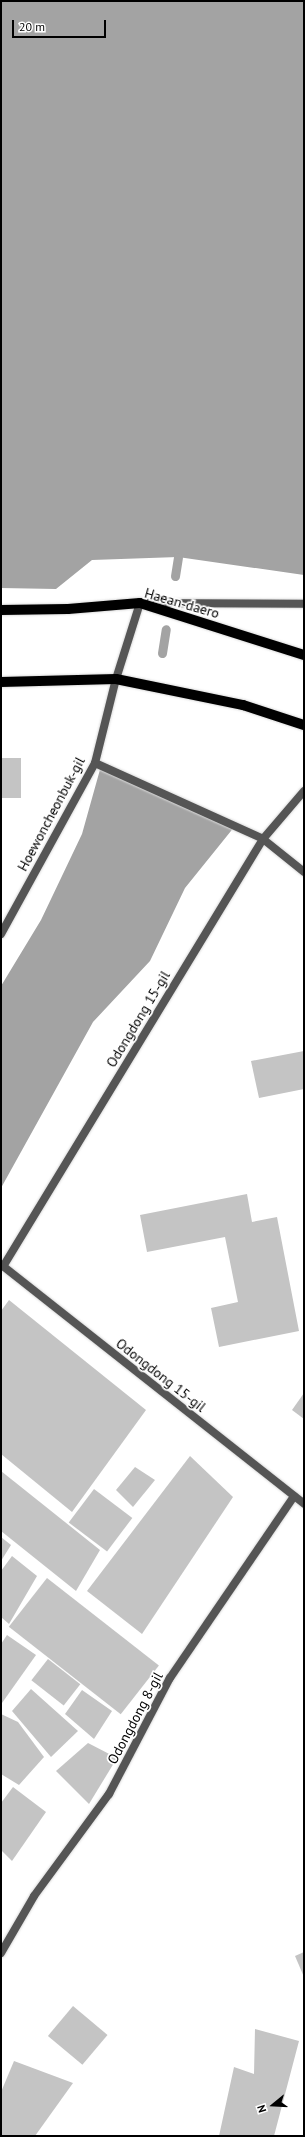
<!DOCTYPE html>
<html>
<head>
<meta charset="utf-8">
<style>
  body { margin:0 }
  #map { position:relative; width:305px; height:2137px; overflow:hidden; background:#fff; font-family:"PT Sans",sans-serif }
  div>[style] { position:absolute }
  .water>* { inset:0; background:#a3a3a3 }
  .stream>* { height:9px; margin:-4.5px; padding:0 4.5px; transform-origin:4.5px; border-radius:4.5px; background:#a3a3a3 }
  .building>* { inset:0; background:#c4c4c4; transform-origin:0 0 }
  .roads { filter:drop-shadow(0 0 1px #dbdbdb) drop-shadow(0 0 1px #dbdbdb) }
  .street>* { height:8px; margin:-4px; padding:0 4px; transform-origin:4px; border-radius:4px; background:#555 }
  .primary>* { height:10px; margin:-5px; padding:0 5px; transform-origin:5px; border-radius:5px; background:#000 }
  span { translate:-50% -50%; white-space:nowrap; text-align:center; line-height:1.15; -webkit-text-stroke:3.5px #fff; paint-order:stroke }
  .street-label { font-size:14px; color:#000 }
  .frame { position:absolute; inset:0; border:2px solid #000; pointer-events:none }
  .north { position:absolute; left:253px; top:2085px; width:40px; height:40px; -webkit-text-stroke:3px #fff; paint-order:stroke; rotate:252deg; font-size:11px; font-weight:700; line-height:16px; text-align:center; color:#000 }
  .north::after { content:''; display:block; margin:auto; width:14px; height:18px; background:#000; clip-path:polygon(50% 0,100% 100%,50% 72%,0 100%) }
  .scale { position:absolute; left:12px; top:20px; width:94px; height:18px; box-sizing:border-box; border:2px solid #000; border-top:0; padding-left:5px; font-size:12px; line-height:14px; white-space:nowrap; color:#000; -webkit-text-stroke:3px #fff; paint-order:stroke }
</style>
</head>
<body>
<div id="map">
  <div class="water">
    <div style="clip-path:polygon(1px 1px,304px 1px,304px 575px,178px 557px,92px 560px,56px 589px,1px 588px)"></div>
    <div style="clip-path:polygon(101px 766px,235px 826px,185px 888px,150px 961px,93px 1022px,1px 1188px,1px 986px,41px 920px,82px 834px)"></div>
  </div>
  <div class="stream">
    <div style="left:175px;top:576px;width:19px;rotate:-81deg"></div>
    <div style="left:162px;top:653px;width:24px;rotate:-81deg"></div>
  </div>
  <div class="building">
    <div style="left:1px;top:758px;width:20px;height:40px"></div>
    <div style="clip-path:polygon(304px 1051px,304px 1089px,259px 1098px,251px 1061px)"></div>
    <div style="clip-path:polygon(247px 1194px,252px 1222px,277px 1217px,299px 1331px,219px 1347px,211px 1308px,238px 1302px,225px 1237px,147px 1252px,140px 1215px)"></div>
    <div style="clip-path:polygon(9px 1300px,146px 1410px,72px 1512px,1px 1454px,1px 1311px)"></div>
    <div style="clip-path:polygon(304px 1393px,304px 1419px,292px 1410px)"></div>
    <div style="clip-path:polygon(190px 1456px,233px 1497px,142px 1634px,87px 1591px)"></div>
    <div style="clip-path:polygon(135px 1467px,155px 1480px,133px 1507px,116px 1490px)"></div>
    <div style="clip-path:polygon(1px 1471px,100px 1550px,76px 1591px,1px 1531px)"></div>
    <div style="left:94px;top:1489px;width:48px;height:42px;rotate:37deg"></div>
    <div style="clip-path:polygon(1px 1537px,11px 1545px,1px 1561px)"></div>
    <div style="clip-path:polygon(12px 1556px,37px 1576px,9px 1624px,1px 1617px,1px 1571px)"></div>
    <div style="left:47px;top:1578px;width:142px;height:62px;rotate:38deg"></div>
    <div style="clip-path:polygon(7px 1635px,36px 1655px,2px 1703px,1px 1644px)"></div>
    <div style="left:48px;top:1659px;width:41px;height:27px;rotate:38deg"></div>
    <div style="clip-path:polygon(31px 1689px,78px 1731px,51px 1757px,12px 1711px)"></div>
    <div style="clip-path:polygon(82px 1690px,112px 1711px,94px 1739px,65px 1714px)"></div>
    <div style="clip-path:polygon(1px 1714px,18px 1722px,44px 1757px,19px 1785px,1px 1774px)"></div>
    <div style="clip-path:polygon(88px 1743px,117px 1758px,89px 1804px,56px 1771px)"></div>
    <div style="clip-path:polygon(13px 1787px,46px 1812px,12px 1861px,1px 1850px,1px 1803px)"></div>
    <div style="clip-path:polygon(304px 1952px,304px 1977px,295px 1956px)"></div>
    <div style="left:73px;top:2006px;width:45px;height:39px;rotate:40deg"></div>
    <div style="clip-path:polygon(255px 2029px,299px 2041px,274px 2136px,219px 2136px,234px 2067px,254px 2074px)"></div>
    <div style="clip-path:polygon(14px 2061px,73px 2083px,35px 2136px,1px 2136px,1px 2092px)"></div>
  </div>
  <div class="roads">
    <div class="street">
      <div style="left:95px;top:763px;width:184px;rotate:24.3deg"></div>
      <div style="left:263px;top:839px;width:53px;rotate:38.8deg"></div>
      <div style="left:304px;top:791px;width:63px;rotate:130.5deg"></div>
      <div style="left:263px;top:839px;width:500px;rotate:121.3deg"></div>
      <div style="left:3px;top:1266px;width:384px;rotate:38.3deg"></div>
      <div style="left:1px;top:934px;width:195px;rotate:-61.2deg"></div>
      <div style="left:95px;top:763px;width:87px;rotate:-76deg"></div>
      <div style="left:116px;top:679px;width:80px;rotate:-72.5deg"></div>
      <div style="left:140px;top:603px;width:164px;rotate:0.3deg"></div>
      <div style="left:1px;top:1953px;width:66px;rotate:-59.9deg"></div>
      <div style="left:34px;top:1896px;width:127px;rotate:-53.7deg"></div>
      <div style="left:109px;top:1794px;width:131px;rotate:-62.3deg"></div>
      <div style="left:170px;top:1678px;width:220px;rotate:-55.7deg"></div>
    </div>
    <div class="primary">
      <div style="left:1px;top:610px;width:67px;rotate:-0.9deg"></div>
      <div style="left:68px;top:609px;width:72px;rotate:-4.8deg"></div>
      <div style="left:140px;top:603px;width:172px;rotate:17.6deg"></div>
      <div style="left:1px;top:682px;width:115px;rotate:-1.5deg"></div>
      <div style="left:116px;top:679px;width:130px;rotate:11.6deg"></div>
      <div style="left:243px;top:705px;width:64px;rotate:18.2deg"></div>
    </div>
  </div>
  <div class="street-label">
    <span style="left:182px;top:603px;rotate:16deg">Haean-daero</span>
    <span style="left:51px;top:814px;rotate:-62deg">Hoewoncheonbuk-gil</span>
    <span style="left:138px;top:1019px;rotate:-59deg">Odongdong 15-gil</span>
    <span style="left:161px;top:1375px;rotate:38deg">Odongdong 15-gil</span>
    <span style="left:135px;top:1718px;rotate:-62deg">Odongdong 8-gil</span>
  </div>
  <div class="frame"></div>
  <div class="north">N</div>
  <div class="scale">20 m</div>
</div>
</body>
</html>
